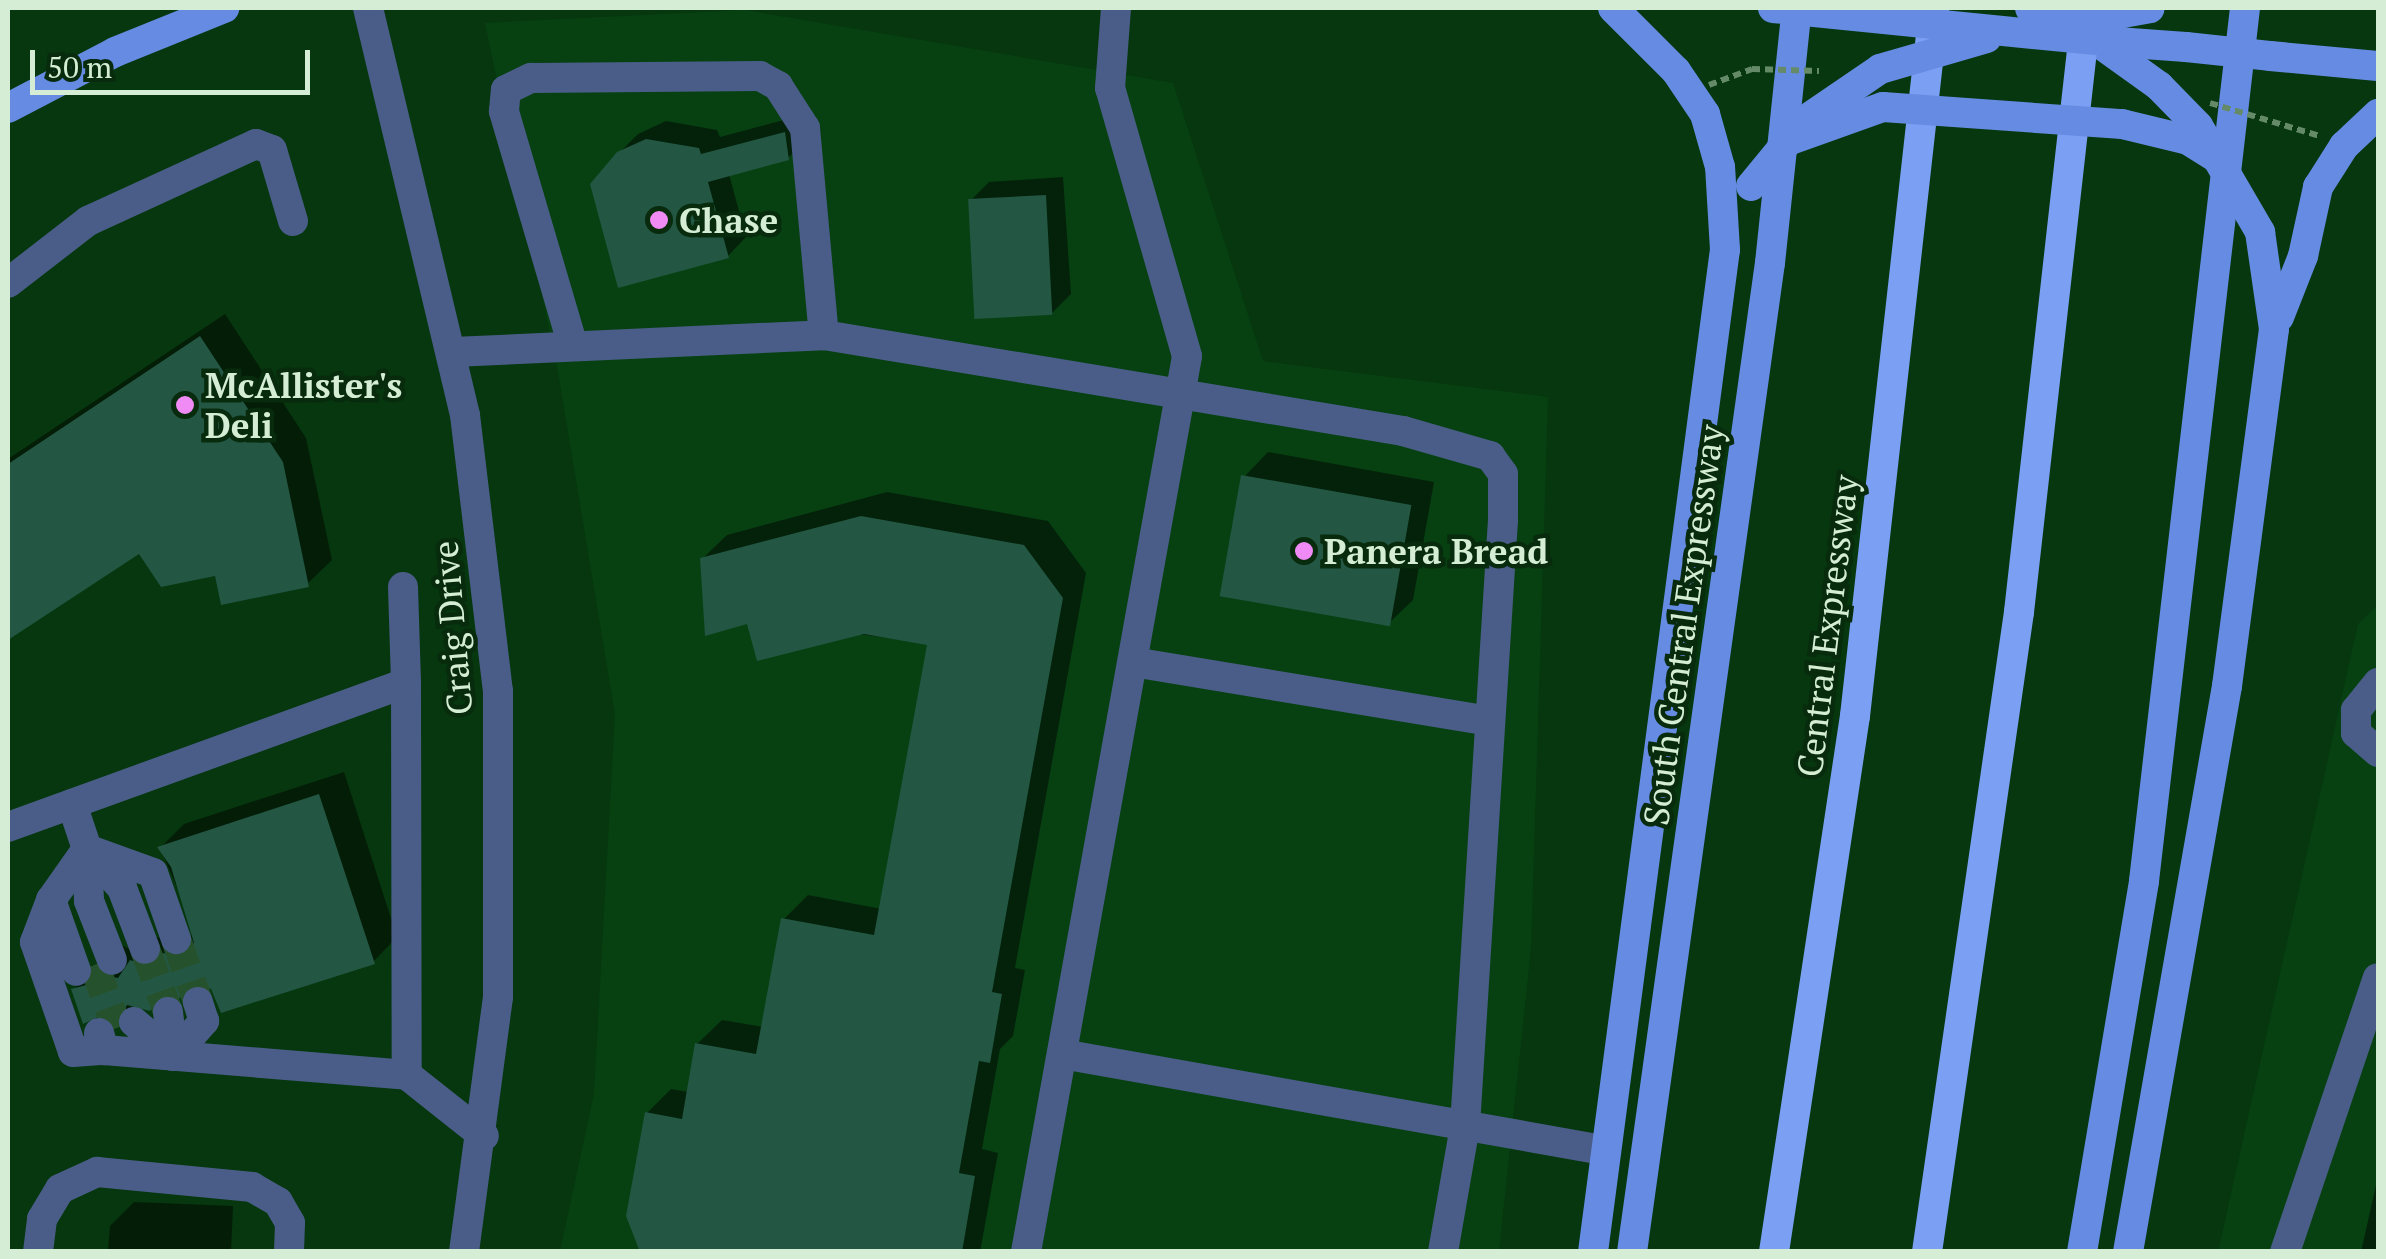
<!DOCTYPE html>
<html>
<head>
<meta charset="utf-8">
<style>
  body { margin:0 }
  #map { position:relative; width:2386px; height:1259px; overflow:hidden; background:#06370e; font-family:"PT Serif",serif }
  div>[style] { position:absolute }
  .built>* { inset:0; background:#074112 }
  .shadow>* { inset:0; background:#0007 }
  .building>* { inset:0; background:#235643; transform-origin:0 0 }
  .minor-tunnel>* { height:30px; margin-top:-15px; transform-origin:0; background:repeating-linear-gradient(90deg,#25522c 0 30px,transparent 0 45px) }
  .minor>* { height:30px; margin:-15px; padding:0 15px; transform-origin:15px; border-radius:15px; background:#4a5d88 }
  .major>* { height:30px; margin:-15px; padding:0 15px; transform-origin:15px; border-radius:15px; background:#668be2 }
  .highway>* { height:30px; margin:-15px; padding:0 15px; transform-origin:15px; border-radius:15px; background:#7b9ff2 }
  .path-bridge>* { height:6px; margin-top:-3px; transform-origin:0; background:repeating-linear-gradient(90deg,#648a68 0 8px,transparent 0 13px) }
  .major-bridge>* { height:30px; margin:-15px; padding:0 15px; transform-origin:15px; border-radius:15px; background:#668be2 }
  .dots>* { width:28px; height:28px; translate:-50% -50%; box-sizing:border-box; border:5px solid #072b0c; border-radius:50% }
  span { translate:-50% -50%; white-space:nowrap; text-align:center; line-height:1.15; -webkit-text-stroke:9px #072b0c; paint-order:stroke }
  .poi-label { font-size:35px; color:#d4edd4; font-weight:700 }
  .left { translate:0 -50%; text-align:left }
  .street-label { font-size:35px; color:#d4edd4 }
  .frame { position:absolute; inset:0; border:10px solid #d4edd4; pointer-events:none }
  .scale { position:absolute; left:30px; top:50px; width:280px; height:45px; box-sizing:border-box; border:5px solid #d4edd4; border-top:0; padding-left:12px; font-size:30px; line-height:35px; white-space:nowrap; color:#d4edd4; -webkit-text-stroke:8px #072b0c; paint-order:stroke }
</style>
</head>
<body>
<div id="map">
  <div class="built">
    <div style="clip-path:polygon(745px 10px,1173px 83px,1263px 361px,1548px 397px,1531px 948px,1499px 1251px,560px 1251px,594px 1094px,615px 714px,557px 366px,485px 23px)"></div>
    <div style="clip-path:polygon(2378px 605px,2378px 1251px,2218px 1252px,2358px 624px)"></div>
  </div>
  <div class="shadow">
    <div style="clip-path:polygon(803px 115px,807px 139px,788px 158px,729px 174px,746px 237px,728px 256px,618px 154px,638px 134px,666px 121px,717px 130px,720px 137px)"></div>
    <div style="clip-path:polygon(1063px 177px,1071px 294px,1052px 313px,970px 201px,989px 182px)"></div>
    <div style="clip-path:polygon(225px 314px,306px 438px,332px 560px,307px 584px,217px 573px,140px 550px,8px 637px,8px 459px)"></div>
    <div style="clip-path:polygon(1268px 452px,1434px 482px,1413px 600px,1388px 624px,1244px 477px)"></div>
    <div style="clip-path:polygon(887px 492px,1048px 521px,1086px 573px,1015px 968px,1025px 970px,1013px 1036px,1000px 1049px,982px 1149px,998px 1153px,980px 1252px,643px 1252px,647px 1113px,671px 1089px,689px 1092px,697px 1044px,722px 1020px,764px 1027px,784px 919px,808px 895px,882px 909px,930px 643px,749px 621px,702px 559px,727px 535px)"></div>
    <div style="clip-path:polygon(344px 772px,397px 937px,373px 962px,213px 987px,193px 981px,149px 1008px,134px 1004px,116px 1022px,74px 989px,119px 944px,140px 954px,157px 937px,176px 944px,196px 931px,160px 848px,184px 824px)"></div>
    <div style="clip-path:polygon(2378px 1176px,2378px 1252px,2361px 1252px)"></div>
    <div style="clip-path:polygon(134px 1202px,233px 1206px,231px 1252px,108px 1252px,110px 1226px)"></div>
  </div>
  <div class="building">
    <div style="clip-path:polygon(785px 132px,789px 160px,708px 182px,729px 258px,618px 288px,590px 184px,617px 152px,646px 139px,699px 148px,701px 154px)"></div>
    <div style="left:1046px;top:195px;width:120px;height:78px;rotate:87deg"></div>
    <div style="clip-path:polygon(200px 336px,283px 462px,309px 587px,221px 605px,215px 576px,161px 587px,139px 554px,8px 640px,8px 464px)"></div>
    <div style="left:1241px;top:475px;width:173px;height:123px;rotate:10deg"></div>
    <div style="clip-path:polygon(861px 516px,1024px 545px,1063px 598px,992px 992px,1002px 994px,990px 1063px,979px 1061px,959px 1173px,975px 1176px,962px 1252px,640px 1252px,626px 1216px,645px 1112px,682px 1119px,695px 1043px,756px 1054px,781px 918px,874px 935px,927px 645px,864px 634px,757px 661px,747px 624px,705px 636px,700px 558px)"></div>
    <div style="clip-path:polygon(319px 794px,375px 964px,221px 1013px,211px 989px,193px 984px,180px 998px,158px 996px,150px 1011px,127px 1005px,116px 1026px,102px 1015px,83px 1024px,71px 989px,90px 984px,94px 965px,101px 975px,118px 978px,130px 960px,151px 967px,163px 953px,181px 957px,194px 943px,171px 867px,157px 847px)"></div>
  </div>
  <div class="minor-tunnel">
    <div style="left:176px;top:939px;width:67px;rotate:70.8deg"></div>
    <div style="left:145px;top:949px;width:67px;rotate:69.9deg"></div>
    <div style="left:94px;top:965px;width:67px;rotate:69.9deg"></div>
  </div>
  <div class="minor">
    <div style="left:368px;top:8px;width:418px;rotate:76.6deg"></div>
    <div style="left:465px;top:415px;width:278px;rotate:83.2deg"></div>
    <div style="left:498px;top:691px;width:306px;rotate:90deg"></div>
    <div style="left:498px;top:997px;width:257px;rotate:97.6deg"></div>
    <div style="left:8px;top:283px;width:101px;rotate:-37.8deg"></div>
    <div style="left:88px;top:221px;width:185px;rotate:-24.6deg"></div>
    <div style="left:256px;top:144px;width:17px;rotate:21deg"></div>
    <div style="left:272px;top:150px;width:74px;rotate:73.5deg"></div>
    <div style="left:573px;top:346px;width:245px;rotate:-106.4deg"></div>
    <div style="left:504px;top:111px;width:21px;rotate:-85deg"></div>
    <div style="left:506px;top:90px;width:28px;rotate:-26deg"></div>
    <div style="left:531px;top:78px;width:229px;rotate:-0.5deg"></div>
    <div style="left:760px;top:76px;width:21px;rotate:29deg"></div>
    <div style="left:778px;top:86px;width:50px;rotate:57.3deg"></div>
    <div style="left:805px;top:128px;width:208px;rotate:84.8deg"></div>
    <div style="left:453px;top:352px;width:371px;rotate:-2.6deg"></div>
    <div style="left:824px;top:335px;width:587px;rotate:9.41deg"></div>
    <div style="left:1403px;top:431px;width:91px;rotate:16deg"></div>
    <div style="left:1490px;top:456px;width:22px;rotate:54deg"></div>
    <div style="left:1503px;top:474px;width:46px;rotate:90deg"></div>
    <div style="left:1503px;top:520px;width:607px;rotate:93.59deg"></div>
    <div style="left:1465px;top:1126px;width:128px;rotate:99.9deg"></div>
    <div style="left:403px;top:587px;width:96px;rotate:88.2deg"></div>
    <div style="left:1133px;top:662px;width:360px;rotate:9.4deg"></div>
    <div style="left:2378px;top:683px;width:35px;rotate:129deg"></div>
    <div style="left:2356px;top:710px;width:23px;rotate:90deg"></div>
    <div style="left:2356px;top:733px;width:29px;rotate:41deg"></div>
    <div style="left:72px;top:804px;width:47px;rotate:71.6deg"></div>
    <div style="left:87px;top:849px;width:62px;rotate:125.2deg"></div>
    <div style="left:51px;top:900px;width:75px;rotate:70.6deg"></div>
    <div style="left:8px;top:827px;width:423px;rotate:-19.9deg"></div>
    <div style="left:406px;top:683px;width:392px;rotate:89.9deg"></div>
    <div style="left:407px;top:1075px;width:98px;rotate:38.4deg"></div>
    <div style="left:87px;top:849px;width:70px;rotate:20deg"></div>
    <div style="left:153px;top:873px;width:70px;rotate:70.8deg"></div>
    <div style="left:87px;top:849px;width:52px;rotate:87.8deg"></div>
    <div style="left:89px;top:901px;width:63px;rotate:68.7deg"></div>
    <div style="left:89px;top:851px;width:50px;rotate:48.3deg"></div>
    <div style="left:122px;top:888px;width:65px;rotate:69.3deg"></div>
    <div style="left:51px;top:900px;width:45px;rotate:110.9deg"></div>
    <div style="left:35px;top:942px;width:116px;rotate:70.9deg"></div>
    <div style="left:73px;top:1052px;width:31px;rotate:-4deg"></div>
    <div style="left:168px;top:1012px;width:44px;rotate:83.5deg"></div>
    <div style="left:134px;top:1022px;width:49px;rotate:40.9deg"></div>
    <div style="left:99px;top:1033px;width:18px;rotate:74deg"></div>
    <div style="left:104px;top:1050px;width:304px;rotate:4.7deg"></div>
    <div style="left:1062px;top:1054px;width:549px;rotate:10.06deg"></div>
    <div style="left:173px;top:1056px;width:47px;rotate:-48.5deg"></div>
    <div style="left:204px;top:1021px;width:20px;rotate:-108deg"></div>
    <div style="left:38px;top:1252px;width:33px;rotate:-83deg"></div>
    <div style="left:42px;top:1219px;width:35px;rotate:-59deg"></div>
    <div style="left:60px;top:1189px;width:41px;rotate:-24.7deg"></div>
    <div style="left:97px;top:1172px;width:156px;rotate:5.5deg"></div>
    <div style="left:252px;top:1187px;width:30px;rotate:30deg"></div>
    <div style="left:278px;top:1202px;width:24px;rotate:60deg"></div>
    <div style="left:290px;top:1223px;width:29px;rotate:92deg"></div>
    <div style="left:1026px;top:1252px;width:910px;rotate:-79.81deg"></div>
    <div style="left:1187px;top:356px;width:279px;rotate:-106deg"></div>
    <div style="left:1110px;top:88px;width:80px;rotate:-85.7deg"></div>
    <div style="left:2285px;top:1252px;width:289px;rotate:-71.3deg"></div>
  </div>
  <div class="major">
    <div style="left:2030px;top:8px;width:36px;rotate:27deg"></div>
    <div style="left:2123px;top:13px;width:27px;rotate:-10deg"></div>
    <div style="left:2095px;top:40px;width:79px;rotate:35.7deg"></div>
    <div style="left:2159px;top:86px;width:56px;rotate:45.7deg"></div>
    <div style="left:2198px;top:126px;width:37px;rotate:59deg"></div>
    <div style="left:2103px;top:41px;width:83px;rotate:4.1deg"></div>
    <div style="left:2270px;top:56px;width:108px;rotate:5.3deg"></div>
    <div style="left:8px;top:108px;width:121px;rotate:-27.6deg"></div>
    <div style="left:115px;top:52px;width:118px;rotate:-22deg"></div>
    <div style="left:2279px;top:317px;width:66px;rotate:-68.5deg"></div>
    <div style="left:2303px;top:256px;width:71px;rotate:-77.7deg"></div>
    <div style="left:2318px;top:187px;width:49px;rotate:-57.6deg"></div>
    <div style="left:2344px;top:146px;width:47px;rotate:-43.3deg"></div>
    <div style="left:1593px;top:1252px;width:1011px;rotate:-82.5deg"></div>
    <div style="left:1725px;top:250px;width:83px;rotate:-93.4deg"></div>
    <div style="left:1720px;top:167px;width:55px;rotate:-105.8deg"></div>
    <div style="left:1705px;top:114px;width:52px;rotate:-124deg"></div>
    <div style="left:1676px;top:71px;width:89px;rotate:-135deg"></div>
    <div style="left:1632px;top:1252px;width:999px;rotate:-82.06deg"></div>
    <div style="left:1770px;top:263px;width:256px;rotate:-84deg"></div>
    <div style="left:2082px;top:1252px;width:376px;rotate:-80.5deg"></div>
    <div style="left:2144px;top:881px;width:879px;rotate:-83.4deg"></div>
    <div style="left:2128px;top:1252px;width:575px;rotate:-80.08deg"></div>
    <div style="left:2227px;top:686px;width:360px;rotate:-82.5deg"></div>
    <div style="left:2274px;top:329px;width:98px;rotate:-98.2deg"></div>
  </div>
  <div class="highway">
    <div style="left:1774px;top:1252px;width:542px;rotate:-81.41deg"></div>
    <div style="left:1855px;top:716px;width:712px;rotate:-83.63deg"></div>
    <div style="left:1927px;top:1252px;width:647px;rotate:-81.82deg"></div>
    <div style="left:2019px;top:612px;width:601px;rotate:-83.6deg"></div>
  </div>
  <div class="path-bridge">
    <div style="left:1709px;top:85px;width:46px;rotate:-20.4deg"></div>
    <div style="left:1752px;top:69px;width:67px;rotate:1.7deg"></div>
    <div style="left:2210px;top:103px;width:115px;rotate:16.7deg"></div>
  </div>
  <div class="major-bridge">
    <div style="left:1773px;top:8px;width:324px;rotate:5.7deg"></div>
    <div style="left:2062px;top:24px;width:62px;rotate:-10.2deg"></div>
    <div style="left:2186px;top:47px;width:84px;rotate:6.1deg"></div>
    <div style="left:1804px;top:121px;width:92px;rotate:-34.4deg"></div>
    <div style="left:1880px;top:69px;width:111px;rotate:-16.2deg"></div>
    <div style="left:1751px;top:186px;width:58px;rotate:-50.6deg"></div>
    <div style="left:1788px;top:141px;width:101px;rotate:-19.7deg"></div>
    <div style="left:1883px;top:107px;width:240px;rotate:4.1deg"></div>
    <div style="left:2122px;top:124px;width:68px;rotate:13.6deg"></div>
    <div style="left:2188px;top:140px;width:34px;rotate:32deg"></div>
    <div style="left:2217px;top:158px;width:86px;rotate:59.8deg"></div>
  </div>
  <div class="dots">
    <div style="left:659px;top:220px;background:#f08bf5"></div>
    <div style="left:185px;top:405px;background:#f08bf5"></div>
    <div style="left:1304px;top:551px;background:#f08bf5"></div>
  </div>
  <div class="poi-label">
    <span class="left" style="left:679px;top:220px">Chase</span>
    <span class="left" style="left:205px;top:405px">McAllister's<br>Deli</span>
    <span class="left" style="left:1324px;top:551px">Panera Bread</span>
  </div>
  <div class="street-label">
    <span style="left:1683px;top:625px;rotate:-82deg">South Central Expressway</span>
    <span style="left:1827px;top:626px;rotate:-83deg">Central Expressway</span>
    <span style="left:452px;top:628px;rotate:-95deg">Craig Drive</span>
  </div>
  <div class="frame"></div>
  <div class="scale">50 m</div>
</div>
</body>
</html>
